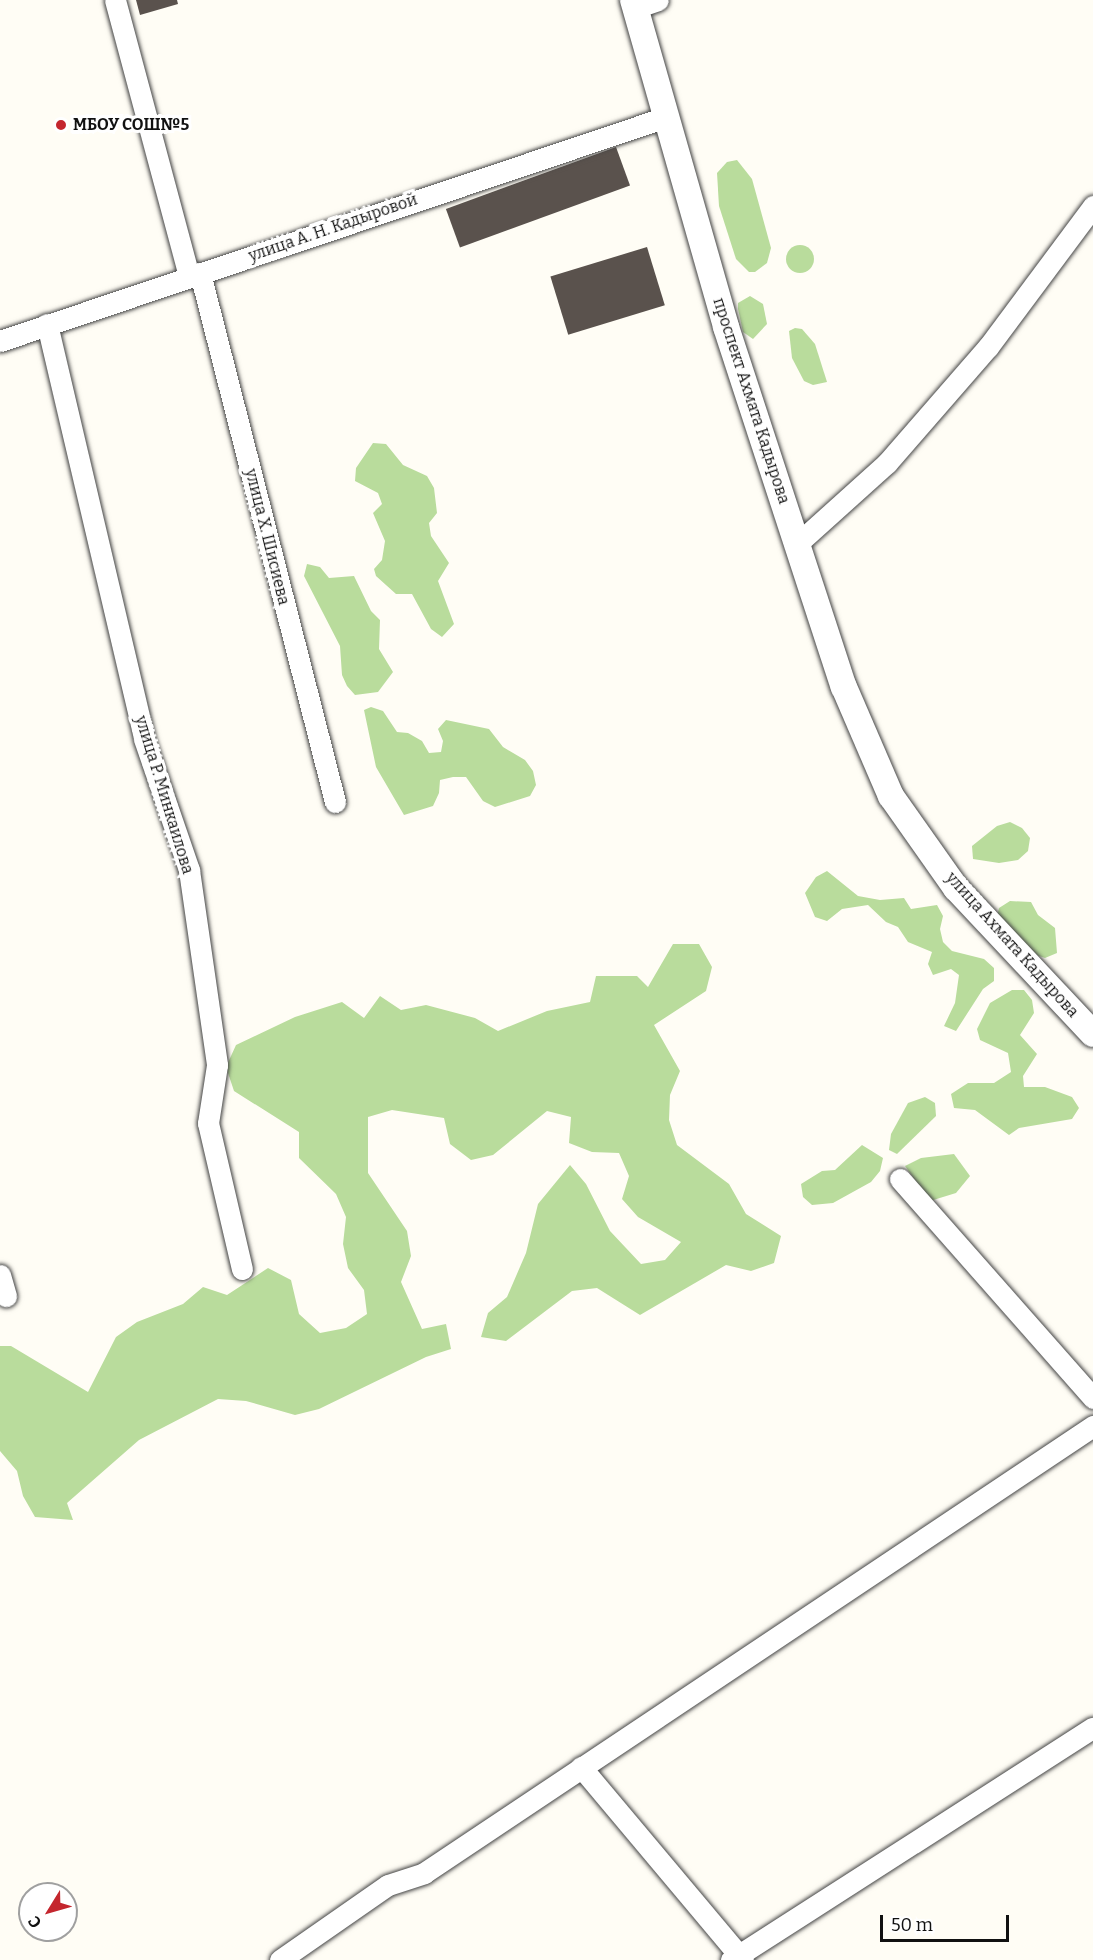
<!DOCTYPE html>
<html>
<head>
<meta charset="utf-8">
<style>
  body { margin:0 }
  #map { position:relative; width:1093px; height:1960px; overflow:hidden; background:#fffdf5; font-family:Bitter,serif }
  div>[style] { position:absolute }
  .forest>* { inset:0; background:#b9dc9c }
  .round { border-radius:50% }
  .building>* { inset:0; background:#5a524d; transform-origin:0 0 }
  .roads { filter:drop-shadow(0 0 2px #444) drop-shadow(0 0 2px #444) }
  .minor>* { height:21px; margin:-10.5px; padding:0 10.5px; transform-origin:10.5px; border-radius:10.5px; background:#fff }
  .tertiary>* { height:26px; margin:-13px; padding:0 13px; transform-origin:13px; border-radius:13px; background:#fff }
  .dots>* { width:16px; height:16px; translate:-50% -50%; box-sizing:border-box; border:3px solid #fff; border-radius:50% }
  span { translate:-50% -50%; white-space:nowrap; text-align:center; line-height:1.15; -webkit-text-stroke:6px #fff; paint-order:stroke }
  .poi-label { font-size:16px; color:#111; font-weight:700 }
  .left { translate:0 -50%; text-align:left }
  .street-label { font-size:16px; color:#111 }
  .north { position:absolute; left:18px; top:1882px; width:60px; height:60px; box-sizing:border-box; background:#fff; border:2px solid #a0a0a0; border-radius:50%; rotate:233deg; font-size:16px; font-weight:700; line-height:24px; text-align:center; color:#111 }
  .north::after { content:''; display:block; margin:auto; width:21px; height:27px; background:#c4262e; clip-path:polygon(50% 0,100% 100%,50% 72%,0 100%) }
  .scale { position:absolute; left:880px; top:1915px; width:129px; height:27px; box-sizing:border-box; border:3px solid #111; border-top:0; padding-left:8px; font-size:18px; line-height:21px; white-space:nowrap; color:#111; -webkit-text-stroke:4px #fff; paint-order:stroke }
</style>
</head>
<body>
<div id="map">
  <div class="forest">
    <div style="clip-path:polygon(737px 160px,752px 179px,771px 248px,767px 263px,755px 272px,749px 272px,736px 259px,719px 206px,717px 173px,727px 162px)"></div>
    <div class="round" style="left:786px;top:245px;width:28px;height:28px"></div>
    <div style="clip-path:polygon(750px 296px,763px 304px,767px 324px,753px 339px,743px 332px,738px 309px,738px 303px)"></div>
    <div style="clip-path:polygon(795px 328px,802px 329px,815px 344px,827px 382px,813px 385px,804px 381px,792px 358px,789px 331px)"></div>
    <div style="clip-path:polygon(373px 443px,386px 444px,403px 465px,427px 476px,434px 488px,437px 513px,429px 523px,431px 536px,449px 563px,438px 581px,454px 624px,442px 637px,431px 629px,412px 594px,396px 594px,376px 576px,374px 569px,382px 560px,385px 541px,373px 513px,382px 504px,378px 493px,355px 481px,356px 468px)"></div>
    <div style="clip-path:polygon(307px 564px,320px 567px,329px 578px,354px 576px,371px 611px,380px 620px,379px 649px,393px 672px,378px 692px,355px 695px,347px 686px,342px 675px,340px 646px,304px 576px)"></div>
    <div style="clip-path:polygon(371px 707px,383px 711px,397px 732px,408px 733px,422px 741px,429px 753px,441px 752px,443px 741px,438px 729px,446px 720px,489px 729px,503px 747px,525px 760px,533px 771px,536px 785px,530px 796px,495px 807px,483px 801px,466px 777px,453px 777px,440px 780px,439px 793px,433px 806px,404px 815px,376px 767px,364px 710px)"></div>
    <div style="clip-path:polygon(1010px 822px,1022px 828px,1030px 838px,1028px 851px,1018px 860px,999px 863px,973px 859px,972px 846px,997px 826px)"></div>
    <div style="clip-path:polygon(827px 871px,858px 896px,880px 900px,904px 898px,911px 909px,937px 905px,943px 916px,940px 929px,943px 942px,952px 951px,984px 959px,994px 968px,994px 981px,983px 989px,956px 1031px,944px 1026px,955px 1003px,959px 975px,951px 969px,933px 975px,928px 964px,932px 952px,908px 942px,898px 927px,886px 922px,868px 905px,842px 909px,827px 921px,815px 917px,805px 893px,816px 877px)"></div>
    <div style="clip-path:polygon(1010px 901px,1031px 902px,1038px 915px,1055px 928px,1057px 953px,1045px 958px,1033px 954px,996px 921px,999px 908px)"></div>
    <div style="clip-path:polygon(673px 944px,699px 944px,712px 967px,706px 991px,654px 1025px,680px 1071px,670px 1095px,669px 1120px,677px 1145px,729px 1184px,746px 1214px,781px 1236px,774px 1263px,751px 1271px,726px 1265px,640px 1315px,597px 1288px,572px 1291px,506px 1341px,481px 1337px,488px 1313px,507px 1297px,526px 1253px,538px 1204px,570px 1165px,586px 1184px,610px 1231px,641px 1264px,665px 1260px,681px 1242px,638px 1217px,622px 1199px,629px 1176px,619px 1153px,592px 1152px,569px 1143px,571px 1117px,547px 1111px,493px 1155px,471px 1160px,450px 1144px,444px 1118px,392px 1110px,368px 1117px,368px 1173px,407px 1231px,411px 1256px,401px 1282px,422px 1329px,446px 1324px,451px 1349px,426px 1357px,319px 1409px,295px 1415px,246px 1401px,218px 1399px,139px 1440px,67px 1503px,73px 1520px,35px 1517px,23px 1496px,17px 1471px,0 1451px,0 1346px,11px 1346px,88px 1392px,116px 1337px,137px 1322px,183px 1304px,203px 1287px,227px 1295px,268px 1268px,291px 1280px,299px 1314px,320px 1333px,346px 1328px,367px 1314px,364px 1290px,348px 1268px,343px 1244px,346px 1217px,336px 1194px,299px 1158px,299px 1132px,234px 1091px,226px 1067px,236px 1045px,295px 1017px,342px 1002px,364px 1018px,380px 996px,401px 1010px,426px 1005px,475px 1018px,498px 1031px,547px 1011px,590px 1002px,596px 976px,637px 976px,648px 987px)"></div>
    <div style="clip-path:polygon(1012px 990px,1024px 990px,1032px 1000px,1034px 1013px,1020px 1035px,1037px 1054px,1023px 1076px,1024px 1087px,1045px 1087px,1072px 1097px,1079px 1108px,1072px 1119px,1019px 1128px,1009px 1135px,975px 1110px,954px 1108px,951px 1094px,968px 1083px,994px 1083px,1011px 1072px,1008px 1053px,980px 1040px,977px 1029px,990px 1003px)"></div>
    <div style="clip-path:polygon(925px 1097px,935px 1103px,936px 1116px,897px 1154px,889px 1150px,891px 1134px,908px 1103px)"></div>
    <div style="clip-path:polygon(862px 1145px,883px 1158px,880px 1171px,871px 1182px,833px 1203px,812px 1205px,803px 1197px,801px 1184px,822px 1171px,835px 1170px)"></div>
    <div style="clip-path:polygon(954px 1154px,970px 1176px,956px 1193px,930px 1201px,905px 1166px,921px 1158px)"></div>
  </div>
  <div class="building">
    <div style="clip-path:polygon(136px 0,177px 0,178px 4px,140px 15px)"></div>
    <div style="left:616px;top:147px;width:41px;height:181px;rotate:70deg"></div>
    <div style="left:647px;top:247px;width:61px;height:101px;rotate:73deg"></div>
  </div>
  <div class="roads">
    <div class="minor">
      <div style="left:115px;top:0;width:286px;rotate:75deg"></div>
      <div style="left:635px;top:8px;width:24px;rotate:-19deg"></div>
      <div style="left:200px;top:273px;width:546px;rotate:75.68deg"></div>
      <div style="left:47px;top:324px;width:426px;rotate:76.8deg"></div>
      <div style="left:144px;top:739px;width:139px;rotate:71deg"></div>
      <div style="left:189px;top:870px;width:197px;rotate:81.8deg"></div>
      <div style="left:217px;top:1065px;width:59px;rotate:98.8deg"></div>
      <div style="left:208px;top:1123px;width:150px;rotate:76.9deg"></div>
      <div style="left:0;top:341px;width:703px;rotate:-18.59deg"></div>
      <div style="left:797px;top:544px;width:121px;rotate:-42deg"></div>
      <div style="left:887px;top:463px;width:154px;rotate:-49deg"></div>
      <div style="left:988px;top:347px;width:176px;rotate:-53.3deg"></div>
      <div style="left:900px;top:1179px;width:292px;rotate:48.6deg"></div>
      <div style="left:0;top:1275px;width:22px;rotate:74deg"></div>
      <div style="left:581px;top:1767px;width:252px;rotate:50deg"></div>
      <div style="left:280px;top:1960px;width:131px;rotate:-34.8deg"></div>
      <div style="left:388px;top:1885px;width:38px;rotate:-18deg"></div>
      <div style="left:424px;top:1873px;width:805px;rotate:-33.75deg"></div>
      <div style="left:731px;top:1960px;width:430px;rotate:-32.7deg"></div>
    </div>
    <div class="tertiary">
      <div style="left:633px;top:0;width:340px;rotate:74.1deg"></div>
      <div style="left:726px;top:327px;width:379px;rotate:71.9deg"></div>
      <div style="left:844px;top:687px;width:119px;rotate:66.7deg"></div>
      <div style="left:891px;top:796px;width:113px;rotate:54.8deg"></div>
      <div style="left:956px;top:888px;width:200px;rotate:46.8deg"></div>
    </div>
  </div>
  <div class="dots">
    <div style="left:61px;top:125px;background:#c4262e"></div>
  </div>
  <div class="poi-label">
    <span class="left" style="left:73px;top:125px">МБОУ СОШ№5</span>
  </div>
  <div class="street-label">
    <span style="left:333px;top:228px;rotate:-19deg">улица А. Н. Кадыровой</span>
    <span style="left:751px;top:401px;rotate:72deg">проспект Ахмата Кадырова</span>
    <span style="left:267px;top:537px;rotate:76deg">улица Х. Шисиева</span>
    <span style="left:164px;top:795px;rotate:73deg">улица Р. Минкаилова</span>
    <span style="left:1012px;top:945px;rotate:48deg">улица Ахмата Кадырова</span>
  </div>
  <div class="north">С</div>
  <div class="scale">50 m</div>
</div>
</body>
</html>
